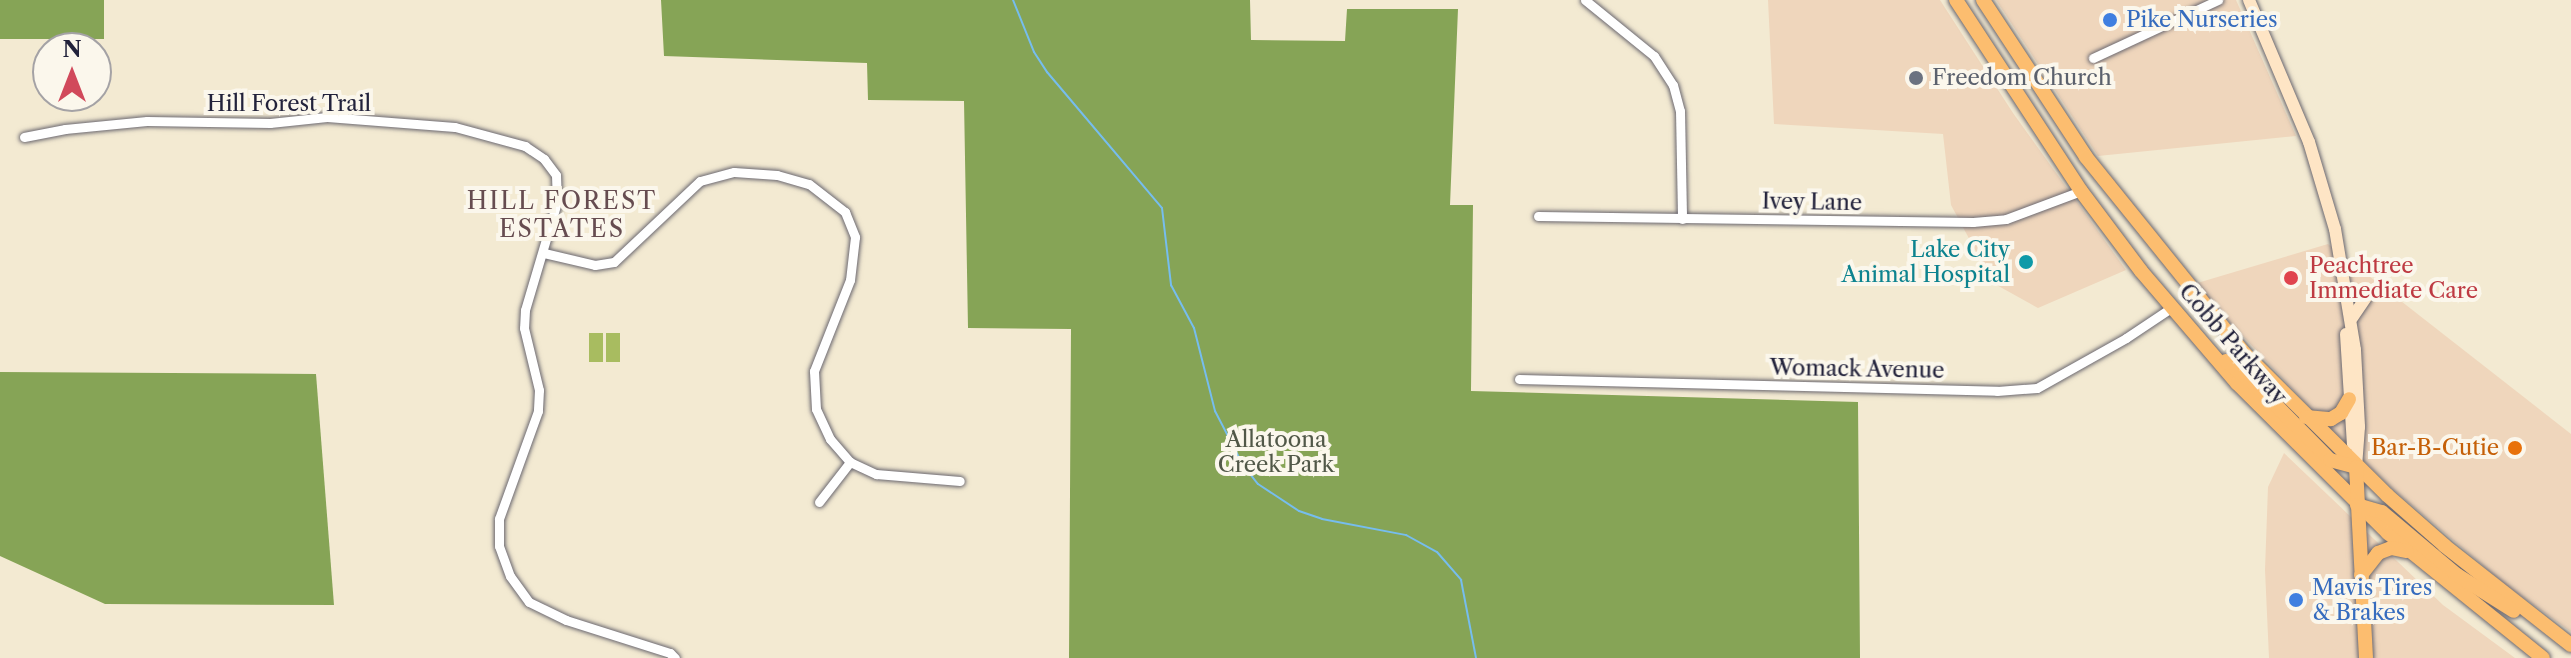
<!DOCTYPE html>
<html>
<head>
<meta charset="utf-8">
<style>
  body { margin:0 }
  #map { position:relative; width:2571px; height:658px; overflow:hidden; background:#f3ead2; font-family:"Libre Caslon Text",serif }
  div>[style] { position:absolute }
  .built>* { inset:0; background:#efd6bc }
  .green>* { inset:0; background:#a8bc60; transform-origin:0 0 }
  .forest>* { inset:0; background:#86a456; transform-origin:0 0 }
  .stream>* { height:2px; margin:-1px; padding:0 1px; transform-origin:1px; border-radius:1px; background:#76bdee }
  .roads { filter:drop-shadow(0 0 2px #6b6870) drop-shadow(0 0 2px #6b6870) }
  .street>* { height:9px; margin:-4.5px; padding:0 4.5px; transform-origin:4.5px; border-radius:4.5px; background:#fff }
  .secondary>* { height:12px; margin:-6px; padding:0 6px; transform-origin:6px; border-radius:6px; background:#fee5c5 }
  .primary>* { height:14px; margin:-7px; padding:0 7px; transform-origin:7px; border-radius:7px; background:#fcbd6f }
  .dots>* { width:22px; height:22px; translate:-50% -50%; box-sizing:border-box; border:4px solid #fbf7ec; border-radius:50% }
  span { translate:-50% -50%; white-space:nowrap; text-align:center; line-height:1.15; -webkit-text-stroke:8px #fbf7ec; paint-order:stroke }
  .shop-label { font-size:22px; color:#366cbe }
  .left { translate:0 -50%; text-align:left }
  .worship-label { font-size:22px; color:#5b616d }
  .street-label { font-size:22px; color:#22223b }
  .culture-label { font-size:22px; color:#0d838f }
  .right { translate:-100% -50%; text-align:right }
  .health-label { font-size:22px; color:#be3a42 }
  .park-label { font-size:22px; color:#515848 }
  .food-label { font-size:22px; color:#c56008 }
  .neighbourhood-label { font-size:24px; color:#664c50; letter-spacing:2px }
  .north { position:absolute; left:32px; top:32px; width:80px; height:80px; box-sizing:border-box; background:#fbf7ec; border:2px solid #a4a2a5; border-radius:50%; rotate:0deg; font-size:22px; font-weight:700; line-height:32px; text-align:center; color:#22223b }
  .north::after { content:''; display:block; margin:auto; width:28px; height:36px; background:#d1495b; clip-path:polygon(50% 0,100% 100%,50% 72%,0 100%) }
</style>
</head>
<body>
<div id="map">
  <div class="built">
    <div style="clip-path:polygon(1768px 0,1940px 0,2013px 113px,2126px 270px,2038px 308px,1993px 283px,1951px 205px,1943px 134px,1774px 124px)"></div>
    <div style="clip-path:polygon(1996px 0,2236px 0,2296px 136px,2098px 156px)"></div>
    <div style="clip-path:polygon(2328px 244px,2571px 434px,2571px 632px,2506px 585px,2396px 492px,2314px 412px,2194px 284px)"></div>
    <div style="clip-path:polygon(2284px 453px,2443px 605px,2515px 658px,2269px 658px,2265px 570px,2268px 487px)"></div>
  </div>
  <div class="green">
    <div style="left:589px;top:333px;width:14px;height:29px"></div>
    <div style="left:606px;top:333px;width:14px;height:29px"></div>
  </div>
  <div class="forest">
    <div style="left:0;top:0;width:104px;height:39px"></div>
    <div style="clip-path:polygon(661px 0,1250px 0,1251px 40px,1345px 41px,1347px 9px,1458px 9px,1450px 205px,1473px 205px,1471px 391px,1858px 402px,1860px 658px,1069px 658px,1071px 329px,968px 328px,964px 101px,868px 100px,867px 63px,664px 56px)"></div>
    <div style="clip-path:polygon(0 372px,316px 374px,334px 605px,105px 604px,0 556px)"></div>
  </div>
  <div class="stream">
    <div style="left:1013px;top:0;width:56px;rotate:68deg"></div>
    <div style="left:1034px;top:52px;width:24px;rotate:57deg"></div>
    <div style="left:1047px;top:72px;width:178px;rotate:49.8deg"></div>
    <div style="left:1162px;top:208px;width:78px;rotate:83.3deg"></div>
    <div style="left:1171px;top:285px;width:49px;rotate:61.9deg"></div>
    <div style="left:1194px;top:328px;width:86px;rotate:75.8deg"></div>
    <div style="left:1215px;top:411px;width:61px;rotate:62.6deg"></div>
    <div style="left:1243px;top:465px;width:24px;rotate:52deg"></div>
    <div style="left:1258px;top:484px;width:49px;rotate:33.4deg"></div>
    <div style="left:1299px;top:511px;width:24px;rotate:19deg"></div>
    <div style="left:1322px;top:519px;width:86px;rotate:10.8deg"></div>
    <div style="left:1406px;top:535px;width:35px;rotate:29deg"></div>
    <div style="left:1437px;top:552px;width:37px;rotate:49deg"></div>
    <div style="left:1461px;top:580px;width:79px;rotate:79.1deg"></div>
  </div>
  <div class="roads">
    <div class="street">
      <div style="left:1585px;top:0;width:89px;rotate:39.1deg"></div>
      <div style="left:1654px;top:56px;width:35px;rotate:57deg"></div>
      <div style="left:1673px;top:85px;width:27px;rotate:75deg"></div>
      <div style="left:1680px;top:111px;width:108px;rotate:88.9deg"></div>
      <div style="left:2093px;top:58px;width:138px;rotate:-24.9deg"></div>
      <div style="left:24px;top:137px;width:42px;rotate:-11deg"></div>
      <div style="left:65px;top:129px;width:82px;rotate:-5.6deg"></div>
      <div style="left:147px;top:121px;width:123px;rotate:0.9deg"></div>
      <div style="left:270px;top:123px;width:57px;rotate:-6deg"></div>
      <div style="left:327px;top:117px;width:128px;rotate:4.5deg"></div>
      <div style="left:455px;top:127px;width:73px;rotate:15.2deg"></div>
      <div style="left:525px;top:146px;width:23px;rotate:34deg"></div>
      <div style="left:544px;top:159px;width:20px;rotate:53deg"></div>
      <div style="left:556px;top:175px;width:27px;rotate:88deg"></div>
      <div style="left:557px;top:202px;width:113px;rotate:106.5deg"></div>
      <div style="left:525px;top:310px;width:18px;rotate:93deg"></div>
      <div style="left:524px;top:328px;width:64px;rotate:76.4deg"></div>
      <div style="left:539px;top:390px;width:21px;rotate:93deg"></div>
      <div style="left:538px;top:411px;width:115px;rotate:109.9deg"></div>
      <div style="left:499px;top:519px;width:27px;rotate:90deg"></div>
      <div style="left:499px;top:546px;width:32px;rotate:70deg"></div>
      <div style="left:510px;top:576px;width:32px;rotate:54deg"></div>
      <div style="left:529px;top:602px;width:41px;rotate:25.9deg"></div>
      <div style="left:566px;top:620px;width:109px;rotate:17.6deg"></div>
      <div style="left:670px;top:653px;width:7px;rotate:45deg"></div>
      <div style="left:1538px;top:216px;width:435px;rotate:0.8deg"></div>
      <div style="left:1973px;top:222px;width:33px;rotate:-5deg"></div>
      <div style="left:2006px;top:219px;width:80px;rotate:-20.5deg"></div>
      <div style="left:544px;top:253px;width:52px;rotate:13.2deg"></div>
      <div style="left:595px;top:265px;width:19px;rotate:-9deg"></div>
      <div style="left:614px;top:262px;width:118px;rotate:-43.3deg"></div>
      <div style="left:700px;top:181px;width:35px;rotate:-15deg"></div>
      <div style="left:734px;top:172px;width:43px;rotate:4deg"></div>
      <div style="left:777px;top:175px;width:33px;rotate:16deg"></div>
      <div style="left:809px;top:184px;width:46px;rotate:37.9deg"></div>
      <div style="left:845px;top:212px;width:27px;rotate:68deg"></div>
      <div style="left:855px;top:237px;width:43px;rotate:96.6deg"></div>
      <div style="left:850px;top:280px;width:98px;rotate:111.6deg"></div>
      <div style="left:814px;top:371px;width:38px;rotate:87deg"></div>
      <div style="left:816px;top:409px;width:33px;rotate:65deg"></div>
      <div style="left:830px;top:439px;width:30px;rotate:49deg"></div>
      <div style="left:850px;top:462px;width:29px;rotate:25deg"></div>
      <div style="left:876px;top:474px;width:84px;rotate:4.8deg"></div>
      <div style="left:1519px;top:379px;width:478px;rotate:1.4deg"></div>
      <div style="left:1997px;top:391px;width:40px;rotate:-4.3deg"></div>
      <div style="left:2037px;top:388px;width:102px;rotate:-29.3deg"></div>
      <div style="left:2126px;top:338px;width:54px;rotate:-33.7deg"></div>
      <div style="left:819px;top:502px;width:51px;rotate:-52.2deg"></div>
    </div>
    <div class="secondary">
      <div style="left:2249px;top:0;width:154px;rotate:67.1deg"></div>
      <div style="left:2309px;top:142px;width:91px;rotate:73.4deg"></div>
      <div style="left:2335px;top:229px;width:123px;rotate:80.6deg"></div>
      <div style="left:2355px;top:350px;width:77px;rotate:87deg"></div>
      <div style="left:2359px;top:427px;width:40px;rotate:94.3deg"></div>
      <div style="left:2352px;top:318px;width:25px;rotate:-56deg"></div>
      <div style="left:2346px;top:334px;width:110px;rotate:86.4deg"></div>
    </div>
    <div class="primary">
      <div style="left:1956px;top:0;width:228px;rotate:56.8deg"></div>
      <div style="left:2081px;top:191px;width:100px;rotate:53.1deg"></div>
      <div style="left:2141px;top:271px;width:148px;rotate:49.4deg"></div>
      <div style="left:2237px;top:383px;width:213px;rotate:44.8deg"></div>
      <div style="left:2388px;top:533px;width:199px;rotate:38.9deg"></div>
      <div style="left:1983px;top:0;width:188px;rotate:56.7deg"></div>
      <div style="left:2086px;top:157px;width:252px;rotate:51.1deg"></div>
      <div style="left:2244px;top:353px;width:202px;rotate:44.8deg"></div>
      <div style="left:2387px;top:495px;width:77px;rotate:41.3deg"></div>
      <div style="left:2445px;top:546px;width:160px;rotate:38.2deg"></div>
      <div style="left:2226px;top:361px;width:48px;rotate:40deg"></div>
      <div style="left:2263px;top:392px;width:95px;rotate:45.4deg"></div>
      <div style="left:2330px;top:460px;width:27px;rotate:15deg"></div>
      <div style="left:2306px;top:417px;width:25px;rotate:5deg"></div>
      <div style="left:2331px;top:419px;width:12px;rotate:-31deg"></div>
      <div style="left:2341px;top:413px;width:16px;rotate:-60deg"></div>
      <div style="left:2356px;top:467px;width:191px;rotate:87deg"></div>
      <div style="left:2357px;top:505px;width:26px;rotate:16deg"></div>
      <div style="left:2382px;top:512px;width:98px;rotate:40deg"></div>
      <div style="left:2457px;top:575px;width:67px;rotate:32.3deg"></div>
      <div style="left:2361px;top:575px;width:28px;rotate:-52deg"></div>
      <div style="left:2378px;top:553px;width:14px;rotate:-21deg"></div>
      <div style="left:2391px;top:548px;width:16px;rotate:11deg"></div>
    </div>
  </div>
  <div class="dots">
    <div style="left:2110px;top:20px;background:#3f7fe0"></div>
    <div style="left:1916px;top:78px;background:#6b7280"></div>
    <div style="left:2026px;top:262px;background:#0f9aa8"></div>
    <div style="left:2291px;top:278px;background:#e0444e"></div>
    <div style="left:2515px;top:448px;background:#e8710a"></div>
    <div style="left:2296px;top:600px;background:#3f7fe0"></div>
  </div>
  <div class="shop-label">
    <span class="left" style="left:2126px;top:20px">Pike Nurseries</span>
    <span class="left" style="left:2312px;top:600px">Mavis Tires<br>&amp; Brakes</span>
  </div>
  <div class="worship-label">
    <span class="left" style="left:1932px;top:78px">Freedom Church</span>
  </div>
  <div class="street-label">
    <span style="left:289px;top:104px">Hill Forest Trail</span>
    <span style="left:1812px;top:202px;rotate:1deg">Ivey Lane</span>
    <span style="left:2233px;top:344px;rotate:49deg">Cobb Parkway</span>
    <span style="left:1857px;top:369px;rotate:1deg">Womack Avenue</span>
  </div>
  <div class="culture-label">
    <span class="right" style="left:2010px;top:262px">Lake City<br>Animal Hospital</span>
  </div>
  <div class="health-label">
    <span class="left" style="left:2309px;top:278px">Peachtree<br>Immediate Care</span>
  </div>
  <div class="park-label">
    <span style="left:1276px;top:452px">Allatoona<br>Creek Park</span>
  </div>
  <div class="food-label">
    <span class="right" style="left:2499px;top:448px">Bar-B-Cutie</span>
  </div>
  <div class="neighbourhood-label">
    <span style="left:562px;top:215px">HILL FOREST<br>ESTATES</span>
  </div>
  <div class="north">N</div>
</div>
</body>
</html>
